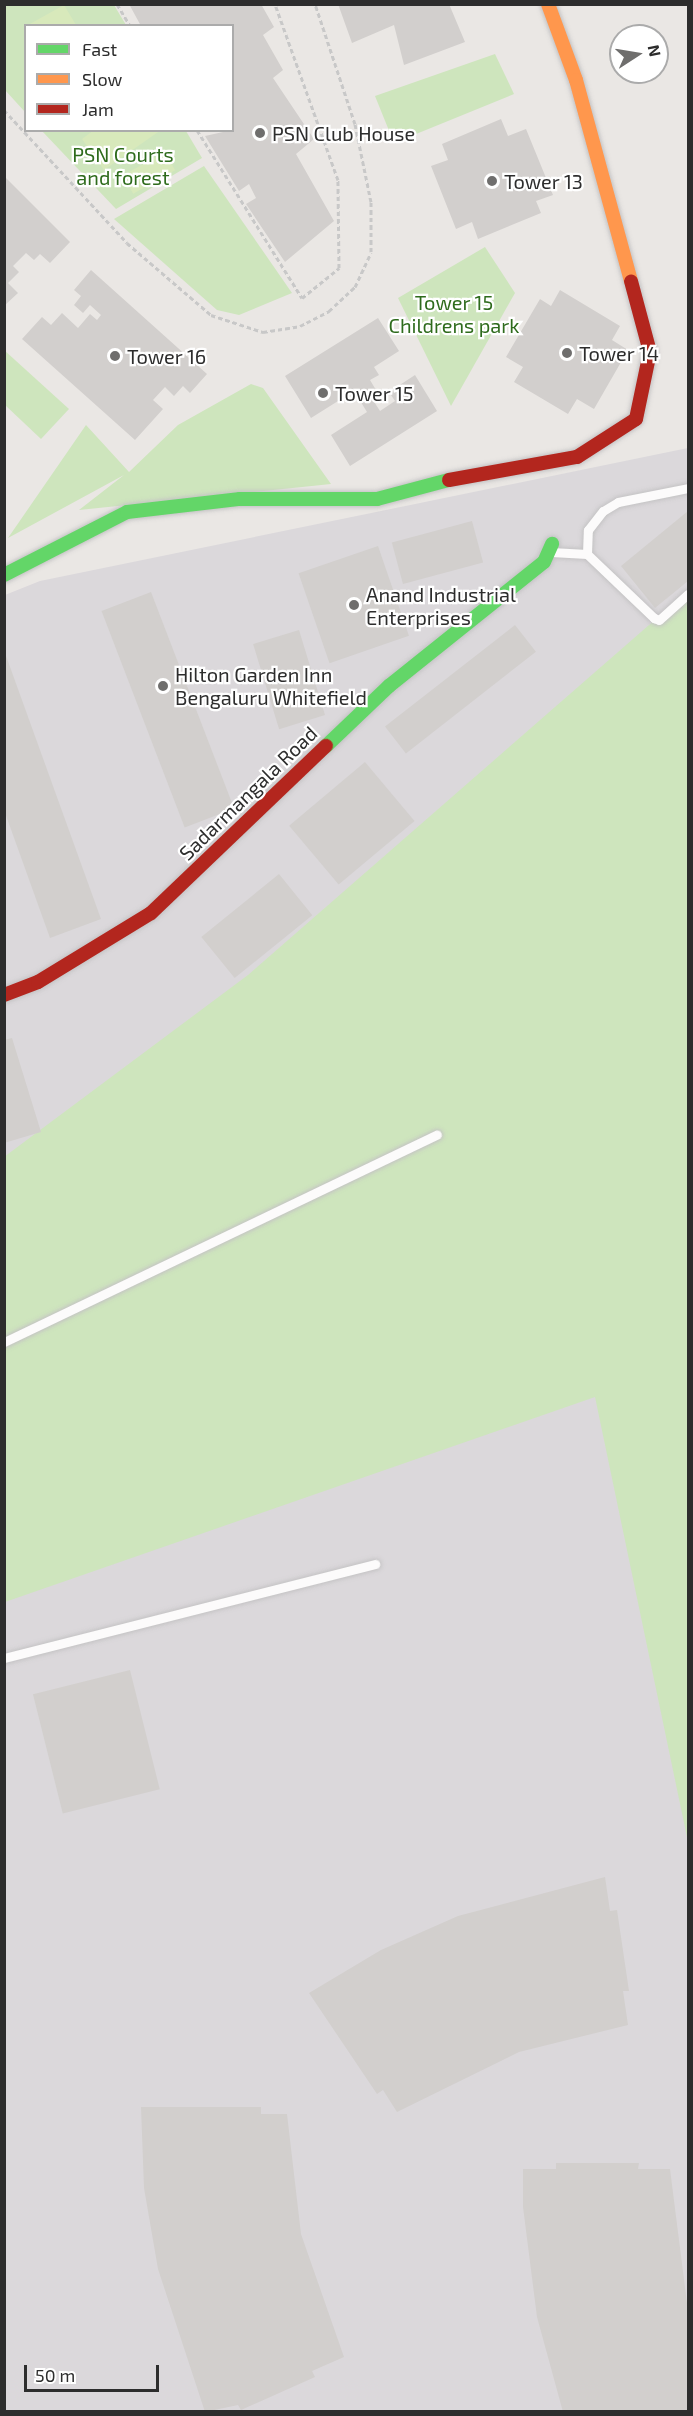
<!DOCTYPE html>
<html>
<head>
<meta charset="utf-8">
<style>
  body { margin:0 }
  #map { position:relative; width:693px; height:2416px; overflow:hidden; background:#eae7e4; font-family:"Exo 2",sans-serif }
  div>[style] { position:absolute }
  .industrial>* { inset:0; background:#dbd8db }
  .green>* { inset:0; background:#cee5bd }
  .pitch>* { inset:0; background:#d8e9bb; transform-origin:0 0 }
  .building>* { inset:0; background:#d2cfcd; transform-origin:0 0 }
  .path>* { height:3px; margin-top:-1.5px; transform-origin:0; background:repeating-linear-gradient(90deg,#c8c8c8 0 4.5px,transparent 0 7.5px) }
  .roads { filter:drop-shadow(0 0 2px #c4c3c4) drop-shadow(0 0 2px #c4c3c4) }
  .lane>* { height:9px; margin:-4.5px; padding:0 4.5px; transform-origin:4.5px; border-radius:4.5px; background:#fcfbfb }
  .fast>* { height:14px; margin:-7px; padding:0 7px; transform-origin:7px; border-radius:7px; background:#63d668 }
  .slow>* { height:14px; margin:-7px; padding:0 7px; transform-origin:7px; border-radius:7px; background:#ff974d }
  .jam>* { height:14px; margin:-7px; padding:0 7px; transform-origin:7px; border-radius:7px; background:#b3261e }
  .dots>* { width:16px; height:16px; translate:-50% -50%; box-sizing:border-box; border:3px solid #fff; border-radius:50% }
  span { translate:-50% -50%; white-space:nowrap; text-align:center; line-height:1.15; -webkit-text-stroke:4.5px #fff; paint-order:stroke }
  .poi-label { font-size:20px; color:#2d2d2d }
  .left { translate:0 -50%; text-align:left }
  .park-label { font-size:20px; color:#2e6b1c }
  .street-label { font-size:20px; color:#2d2d2d }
  .frame { position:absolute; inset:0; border:6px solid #2d2d2d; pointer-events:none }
  .legend { position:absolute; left:24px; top:24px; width:210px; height:108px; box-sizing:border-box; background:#fff; border:2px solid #ababab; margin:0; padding:8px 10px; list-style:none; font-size:18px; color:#2d2d2d }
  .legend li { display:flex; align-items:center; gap:12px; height:30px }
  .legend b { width:30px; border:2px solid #ababab }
  .north { position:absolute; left:609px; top:24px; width:60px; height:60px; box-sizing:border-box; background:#fff; border:2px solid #ababab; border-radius:50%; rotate:78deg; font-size:16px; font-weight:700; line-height:24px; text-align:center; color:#2d2d2d }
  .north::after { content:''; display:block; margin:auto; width:21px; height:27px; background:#6f6e6d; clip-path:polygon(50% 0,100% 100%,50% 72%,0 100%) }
  .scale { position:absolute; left:24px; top:2365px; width:135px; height:27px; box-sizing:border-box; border:3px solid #2d2d2d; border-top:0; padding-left:8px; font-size:18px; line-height:21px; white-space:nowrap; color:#2d2d2d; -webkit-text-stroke:4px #fff; paint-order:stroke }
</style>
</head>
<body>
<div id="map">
  <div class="industrial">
    <div style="clip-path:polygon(688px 448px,688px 2411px,5px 2412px,5px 595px,40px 581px)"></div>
  </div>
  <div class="green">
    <div style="clip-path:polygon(5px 5px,114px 5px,126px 25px,26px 26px,25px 112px,5px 90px)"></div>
    <div style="clip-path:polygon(495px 54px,514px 94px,394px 143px,375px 96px)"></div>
    <div style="clip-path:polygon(42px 131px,186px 131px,202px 158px,116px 209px)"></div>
    <div style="clip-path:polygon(204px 166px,292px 293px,239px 315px,217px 310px,114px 219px)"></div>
    <div style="clip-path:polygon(485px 247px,515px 293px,451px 406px,398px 298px)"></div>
    <div style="clip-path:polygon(4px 350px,69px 409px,41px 439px,5px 405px)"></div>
    <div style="clip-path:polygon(251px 384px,263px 388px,331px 484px,79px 510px,124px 475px,8px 538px,86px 425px,129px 472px,178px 425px)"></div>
    <div style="clip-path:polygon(688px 591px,688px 1842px,595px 1397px,5px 1602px,4px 1157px,248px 975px)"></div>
  </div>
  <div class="pitch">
    <div style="clip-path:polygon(64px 5px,76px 25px,28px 25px)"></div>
    <div style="clip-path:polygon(94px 130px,157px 130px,158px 132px,104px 170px,82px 139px)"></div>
    <div style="left:165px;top:152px;width:21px;height:48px;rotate:61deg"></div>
  </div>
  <div class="building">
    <div style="clip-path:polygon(129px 4px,261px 4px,274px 27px,263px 35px,283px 70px,273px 78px,314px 139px,296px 154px,334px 221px,285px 262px,246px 204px,256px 198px,249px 184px,239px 191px,205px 136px,232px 130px,232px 26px,141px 26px)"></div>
    <div style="clip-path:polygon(338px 4px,449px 4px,465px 42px,404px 65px,394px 25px,352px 43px)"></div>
    <div style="clip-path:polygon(501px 119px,508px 136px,526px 129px,553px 195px,536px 201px,541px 213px,478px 239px,472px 222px,456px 229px,431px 166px,448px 160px,442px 144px)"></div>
    <div style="clip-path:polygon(4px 176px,70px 242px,50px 263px,40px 254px,34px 260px,26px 253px,13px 266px,19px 272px,8px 283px,18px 293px,4px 306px)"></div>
    <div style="clip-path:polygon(91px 270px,207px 374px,190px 393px,183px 386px,174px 396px,165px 387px,153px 400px,163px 409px,135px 440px,22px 339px,42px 317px,51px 325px,62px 313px,78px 328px,90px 314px,97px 320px,101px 315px,90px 305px,83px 313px,74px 305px,81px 296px,74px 290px)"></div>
    <div style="clip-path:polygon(560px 290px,620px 326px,612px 340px,628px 350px,594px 409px,577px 399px,568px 414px,514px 382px,523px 367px,506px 357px,540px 299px,551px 306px)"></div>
    <div style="clip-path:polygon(378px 318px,399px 351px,374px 367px,379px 375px,370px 380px,376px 390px,369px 394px,380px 411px,395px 401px,389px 392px,415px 375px,437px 411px,350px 466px,331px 435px,367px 412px,354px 391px,311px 418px,285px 376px)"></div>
    <div style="clip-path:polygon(688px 511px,688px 581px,655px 608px,621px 566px)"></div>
    <div style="left:472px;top:521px;width:43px;height:83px;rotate:75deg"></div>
    <div style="left:378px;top:546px;width:95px;height:84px;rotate:71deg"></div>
    <div style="left:151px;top:592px;width:232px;height:53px;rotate:69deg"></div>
    <div style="left:515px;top:625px;width:34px;height:165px;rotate:52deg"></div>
    <div style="left:299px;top:630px;width:89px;height:48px;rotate:73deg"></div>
    <div style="clip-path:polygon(5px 653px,101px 919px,50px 938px,4px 810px)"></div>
    <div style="left:365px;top:762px;width:77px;height:99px;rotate:50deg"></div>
    <div style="left:279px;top:874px;width:53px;height:100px;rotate:51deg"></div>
    <div style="clip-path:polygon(12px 1038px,41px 1132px,4px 1143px,4px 1040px)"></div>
    <div style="left:130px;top:1670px;width:123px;height:100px;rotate:76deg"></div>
    <div style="clip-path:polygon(605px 1877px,610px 1911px,617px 1910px,629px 1991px,623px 1991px,628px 2025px,519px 2052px,397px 2112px,383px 2090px,377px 2094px,309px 1993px,381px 1950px,458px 1916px)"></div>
    <div style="clip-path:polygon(141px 2107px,261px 2107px,261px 2114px,287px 2114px,301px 2234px,344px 2357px,312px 2371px,315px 2377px,241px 2410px,238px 2405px,205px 2412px,158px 2269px,144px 2188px)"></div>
    <div style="clip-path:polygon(556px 2163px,639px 2163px,638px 2169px,670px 2169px,688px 2311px,688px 2412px,563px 2412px,537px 2317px,523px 2207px,523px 2169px,556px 2169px)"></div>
  </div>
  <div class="path">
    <div style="left:117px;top:4px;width:26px;rotate:59deg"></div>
    <div style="left:4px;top:110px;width:181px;rotate:47.2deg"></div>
    <div style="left:127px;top:243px;width:111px;rotate:40.6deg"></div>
    <div style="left:211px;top:315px;width:55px;rotate:18.1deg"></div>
    <div style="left:263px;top:332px;width:37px;rotate:-9deg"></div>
    <div style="left:300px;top:326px;width:33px;rotate:-27deg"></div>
    <div style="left:329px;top:311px;width:35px;rotate:-43deg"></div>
    <div style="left:355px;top:287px;width:38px;rotate:-65deg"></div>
    <div style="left:371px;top:252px;width:50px;rotate:-90deg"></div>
    <div style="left:371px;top:202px;width:80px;rotate:-101.6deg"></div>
    <div style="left:355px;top:124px;width:126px;rotate:-108.4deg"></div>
    <div style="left:197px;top:130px;width:198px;rotate:58deg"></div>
    <div style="left:302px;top:298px;width:48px;rotate:-39deg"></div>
    <div style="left:339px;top:268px;width:88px;rotate:-90.7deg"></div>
    <div style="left:338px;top:180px;width:187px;rotate:-109.7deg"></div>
  </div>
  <div class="roads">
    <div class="lane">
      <div style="left:551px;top:552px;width:36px;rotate:3deg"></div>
      <div style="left:587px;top:554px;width:93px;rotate:43.7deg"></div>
      <div style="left:654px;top:618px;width:5px;rotate:22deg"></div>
      <div style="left:659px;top:620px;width:39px;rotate:-42deg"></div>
      <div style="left:587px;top:554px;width:24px;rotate:-88deg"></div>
      <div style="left:588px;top:530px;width:24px;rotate:-52deg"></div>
      <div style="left:603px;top:511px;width:17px;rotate:-31deg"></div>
      <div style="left:618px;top:502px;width:71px;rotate:-11.3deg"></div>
      <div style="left:4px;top:1342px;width:480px;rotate:-25.6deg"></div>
      <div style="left:4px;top:1658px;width:383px;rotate:-14.2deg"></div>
    </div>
    <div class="fast">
      <div style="left:4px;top:575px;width:138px;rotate:-27.1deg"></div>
      <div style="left:127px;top:512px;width:114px;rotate:-6.6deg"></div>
      <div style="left:240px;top:499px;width:137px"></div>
      <div style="left:377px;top:499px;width:74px;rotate:-14.8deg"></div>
      <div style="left:326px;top:746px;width:87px;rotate:-43.6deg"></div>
      <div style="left:389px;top:686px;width:198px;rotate:-38.7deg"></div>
      <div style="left:544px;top:562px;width:20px;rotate:-66deg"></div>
    </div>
    <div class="slow">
      <div style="left:548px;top:4px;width:81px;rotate:69.8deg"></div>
      <div style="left:576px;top:80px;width:208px;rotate:74.7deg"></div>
    </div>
    <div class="jam">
      <div style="left:449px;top:480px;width:130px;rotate:-10.2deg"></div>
      <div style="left:577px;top:457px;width:70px;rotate:-32.8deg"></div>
      <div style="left:636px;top:419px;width:68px;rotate:-78.2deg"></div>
      <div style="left:650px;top:352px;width:73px;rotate:-105deg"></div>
      <div style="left:4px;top:995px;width:36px;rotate:-21deg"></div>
      <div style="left:38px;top:982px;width:132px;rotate:-31.4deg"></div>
      <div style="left:151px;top:913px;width:242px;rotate:-43.7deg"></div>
    </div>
  </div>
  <div class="dots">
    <div style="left:260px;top:133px;background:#6f6e6d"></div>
    <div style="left:492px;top:181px;background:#6f6e6d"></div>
    <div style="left:567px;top:353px;background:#6f6e6d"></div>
    <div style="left:115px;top:356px;background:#6f6e6d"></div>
    <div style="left:323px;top:393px;background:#6f6e6d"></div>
    <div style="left:354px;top:605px;background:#6f6e6d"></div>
    <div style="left:163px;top:686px;background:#6f6e6d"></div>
  </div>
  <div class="poi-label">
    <span class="left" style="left:272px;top:133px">PSN Club House</span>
    <span class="left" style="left:504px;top:181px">Tower 13</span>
    <span class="left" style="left:579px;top:353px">Tower 14</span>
    <span class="left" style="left:127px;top:356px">Tower 16</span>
    <span class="left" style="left:335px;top:393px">Tower 15</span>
    <span class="left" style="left:366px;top:606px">Anand Industrial<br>Enterprises</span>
    <span class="left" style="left:175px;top:686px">Hilton Garden Inn<br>Bengaluru Whitefield</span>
  </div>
  <div class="park-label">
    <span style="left:123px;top:166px">PSN Courts<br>and forest</span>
    <span style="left:454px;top:314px">Tower 15<br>Childrens park</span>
  </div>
  <div class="street-label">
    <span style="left:248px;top:793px;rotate:-44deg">Sadarmangala Road</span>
  </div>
  <div class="frame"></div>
  <ul class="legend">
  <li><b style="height:8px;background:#63d668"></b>Fast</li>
  <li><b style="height:8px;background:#ff974d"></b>Slow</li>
  <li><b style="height:8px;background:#b3261e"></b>Jam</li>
  </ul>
  <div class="north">N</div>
  <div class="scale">50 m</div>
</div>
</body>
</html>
